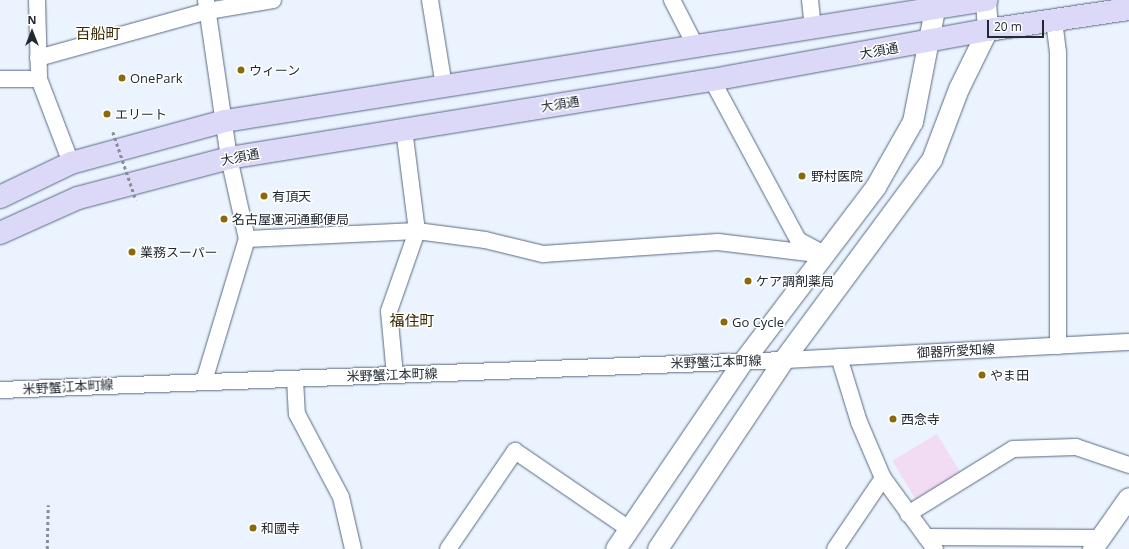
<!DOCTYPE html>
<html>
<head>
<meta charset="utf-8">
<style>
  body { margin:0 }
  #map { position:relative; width:1129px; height:549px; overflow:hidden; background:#eaf3fe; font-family:"Open Sans","Noto Sans JP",sans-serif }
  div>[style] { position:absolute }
  .green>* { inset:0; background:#f1dcf4; transform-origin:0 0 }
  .path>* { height:2.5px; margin-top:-1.25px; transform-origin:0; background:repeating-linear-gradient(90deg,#868f99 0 3px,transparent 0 6px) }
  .roads { filter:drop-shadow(0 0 1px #586a81) drop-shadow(0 0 1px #586a81) }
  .minor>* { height:16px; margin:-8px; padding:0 8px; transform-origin:8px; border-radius:8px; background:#fff }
  .tertiary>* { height:20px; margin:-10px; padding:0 10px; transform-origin:10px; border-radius:10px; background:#fff }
  .primary>* { height:22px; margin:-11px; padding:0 11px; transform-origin:11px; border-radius:11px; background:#dbd9f7 }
  .path-bridge>* { height:2.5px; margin-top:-1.25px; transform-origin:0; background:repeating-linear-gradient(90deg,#868f99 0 3px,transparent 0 6px) }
  .dots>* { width:11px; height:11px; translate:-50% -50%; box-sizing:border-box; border:2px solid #fff; border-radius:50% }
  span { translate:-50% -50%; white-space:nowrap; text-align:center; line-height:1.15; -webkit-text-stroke:3px #fff; paint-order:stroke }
  .street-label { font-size:13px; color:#212932 }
  .poi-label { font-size:13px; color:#212932 }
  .left { translate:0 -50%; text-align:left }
  .quarter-label { font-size:15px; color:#392800 }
  .north { position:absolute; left:12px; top:12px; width:40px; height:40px; -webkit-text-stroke:3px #fff; paint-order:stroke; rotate:0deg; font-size:11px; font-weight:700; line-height:16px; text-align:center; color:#212932 }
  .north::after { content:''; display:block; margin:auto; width:14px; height:18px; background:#212932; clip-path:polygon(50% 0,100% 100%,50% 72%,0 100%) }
  .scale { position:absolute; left:987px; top:20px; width:57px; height:18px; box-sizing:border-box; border:2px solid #212932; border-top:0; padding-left:5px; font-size:12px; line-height:14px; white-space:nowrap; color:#212932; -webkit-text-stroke:3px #fff; paint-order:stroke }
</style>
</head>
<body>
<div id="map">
  <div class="green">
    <div style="left:937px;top:434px;width:49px;height:52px;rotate:59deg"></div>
  </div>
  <div class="path">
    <div style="left:47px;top:549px;width:44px;rotate:-88.7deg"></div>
  </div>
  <div class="roads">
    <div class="minor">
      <div style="left:37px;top:0;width:79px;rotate:88.5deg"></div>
      <div style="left:39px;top:79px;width:90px;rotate:69.1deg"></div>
      <div style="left:430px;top:0;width:87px;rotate:80.8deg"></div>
      <div style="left:672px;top:0;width:53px;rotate:62.9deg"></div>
      <div style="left:810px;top:0;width:27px;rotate:84deg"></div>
      <div style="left:1054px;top:20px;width:32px;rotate:83deg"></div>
      <div style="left:1058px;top:52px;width:294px;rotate:90deg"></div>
      <div style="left:38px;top:58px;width:176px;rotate:-15.5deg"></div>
      <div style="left:208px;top:11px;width:66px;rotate:-9.6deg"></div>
      <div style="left:0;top:79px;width:39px"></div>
      <div style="left:712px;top:80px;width:182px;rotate:61.7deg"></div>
      <div style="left:798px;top:240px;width:24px;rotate:28deg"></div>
      <div style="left:247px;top:239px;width:170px;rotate:-2.7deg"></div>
      <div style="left:417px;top:231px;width:69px;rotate:7.5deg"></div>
      <div style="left:485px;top:240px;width:60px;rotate:13.6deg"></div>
      <div style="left:543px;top:254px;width:175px;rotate:-3.9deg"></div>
      <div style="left:718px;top:242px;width:108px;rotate:6.9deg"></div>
      <div style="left:839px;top:357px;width:68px;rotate:72.9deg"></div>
      <div style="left:859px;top:422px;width:61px;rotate:66.8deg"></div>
      <div style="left:883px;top:478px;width:88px;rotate:53.8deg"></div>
      <div style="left:395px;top:375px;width:64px;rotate:-95.4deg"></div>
      <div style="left:389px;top:311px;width:85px;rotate:-70.7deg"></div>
      <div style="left:417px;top:231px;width:102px;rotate:-97.3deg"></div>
      <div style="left:295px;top:379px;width:35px;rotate:87deg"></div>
      <div style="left:297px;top:414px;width:94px;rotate:62.1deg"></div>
      <div style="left:341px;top:497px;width:53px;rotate:77deg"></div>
      <div style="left:204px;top:381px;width:148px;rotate:-73.2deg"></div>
      <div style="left:247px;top:239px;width:83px;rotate:-102.5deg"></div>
      <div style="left:229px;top:158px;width:160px;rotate:-98.3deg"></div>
      <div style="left:0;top:390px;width:785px;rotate:-2.19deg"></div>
      <div style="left:784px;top:360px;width:345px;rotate:-3deg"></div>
      <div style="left:908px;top:514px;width:123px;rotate:-31.8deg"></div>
      <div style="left:1013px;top:449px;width:63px;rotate:-1.8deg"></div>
      <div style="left:1076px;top:447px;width:56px;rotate:18.8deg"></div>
      <div style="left:926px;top:537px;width:174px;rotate:0.3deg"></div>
      <div style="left:448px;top:549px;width:119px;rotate:-55.6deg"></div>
      <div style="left:515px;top:451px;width:138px;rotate:34.4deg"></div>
      <div style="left:835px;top:549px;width:86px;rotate:-55.9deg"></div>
    </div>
    <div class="tertiary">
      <div style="left:616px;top:549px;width:227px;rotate:-55.8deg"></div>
      <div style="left:744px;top:361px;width:218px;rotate:-52.8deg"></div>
      <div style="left:876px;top:187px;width:75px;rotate:-60.4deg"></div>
      <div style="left:913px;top:122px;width:124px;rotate:-78.9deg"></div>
      <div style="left:658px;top:549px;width:227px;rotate:-56.3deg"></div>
      <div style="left:784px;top:360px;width:249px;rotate:-53.5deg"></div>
      <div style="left:932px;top:160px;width:76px;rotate:-69.2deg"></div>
      <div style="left:959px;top:89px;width:66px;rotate:-63.8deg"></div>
      <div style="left:988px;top:30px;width:30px;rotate:-94deg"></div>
      <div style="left:1093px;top:549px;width:62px;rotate:-54.8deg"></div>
    </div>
    <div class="primary">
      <div style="left:0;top:197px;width:79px;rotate:-25.6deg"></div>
      <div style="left:71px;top:163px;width:160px;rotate:-15.3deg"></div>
      <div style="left:225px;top:121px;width:771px;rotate:-9.03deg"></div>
      <div style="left:0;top:233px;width:85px;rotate:-24.2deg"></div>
      <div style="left:78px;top:198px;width:156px;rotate:-14.8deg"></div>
      <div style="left:229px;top:158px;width:489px;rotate:-9.2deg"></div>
      <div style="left:712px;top:80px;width:280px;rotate:-10.3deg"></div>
      <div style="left:988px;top:30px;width:143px;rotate:-8.5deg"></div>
    </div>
  </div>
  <div class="path-bridge">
    <div style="left:113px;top:132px;width:72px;rotate:71.3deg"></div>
  </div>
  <div class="dots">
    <div style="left:241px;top:70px;background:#8b6909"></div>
    <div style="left:122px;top:78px;background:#8b6909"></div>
    <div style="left:107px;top:114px;background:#8b6909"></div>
    <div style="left:802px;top:176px;background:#8b6909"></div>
    <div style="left:264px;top:196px;background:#8b6909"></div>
    <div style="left:224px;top:219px;background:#8b6909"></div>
    <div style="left:132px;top:252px;background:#8b6909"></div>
    <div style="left:748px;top:281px;background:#8b6909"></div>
    <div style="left:724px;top:322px;background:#8b6909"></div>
    <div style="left:982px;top:375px;background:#8b6909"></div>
    <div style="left:893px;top:419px;background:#8b6909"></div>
    <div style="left:253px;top:528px;background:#8b6909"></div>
  </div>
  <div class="street-label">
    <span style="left:879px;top:51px;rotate:-10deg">大須通</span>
    <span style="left:560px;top:104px;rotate:-9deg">大須通</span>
    <span style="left:240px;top:157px;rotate:-11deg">大須通</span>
    <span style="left:956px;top:351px;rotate:-3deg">御器所愛知線</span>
    <span style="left:716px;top:362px;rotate:-2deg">米野蟹江本町線</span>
    <span style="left:392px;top:375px;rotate:-2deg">米野蟹江本町線</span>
    <span style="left:68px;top:387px;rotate:-3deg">米野蟹江本町線</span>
  </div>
  <div class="poi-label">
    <span class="left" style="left:249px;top:70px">ウィーン</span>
    <span class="left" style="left:130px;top:78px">OnePark</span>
    <span class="left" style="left:115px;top:114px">エリート</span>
    <span class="left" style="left:811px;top:176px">野村医院</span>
    <span class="left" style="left:272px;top:196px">有頂天</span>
    <span class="left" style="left:232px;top:219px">名古屋運河通郵便局</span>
    <span class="left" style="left:140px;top:252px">業務スーパー</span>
    <span class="left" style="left:756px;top:281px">ケア調剤薬局</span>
    <span class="left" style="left:732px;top:322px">Go Cycle</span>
    <span class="left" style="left:990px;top:375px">やま田</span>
    <span class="left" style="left:901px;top:419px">西念寺</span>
    <span class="left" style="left:261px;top:528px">和國寺</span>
  </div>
  <div class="quarter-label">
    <span style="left:98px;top:34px">百船町</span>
    <span style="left:412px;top:321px">福住町</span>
  </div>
  <div class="north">N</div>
  <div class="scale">20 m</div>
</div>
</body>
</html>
